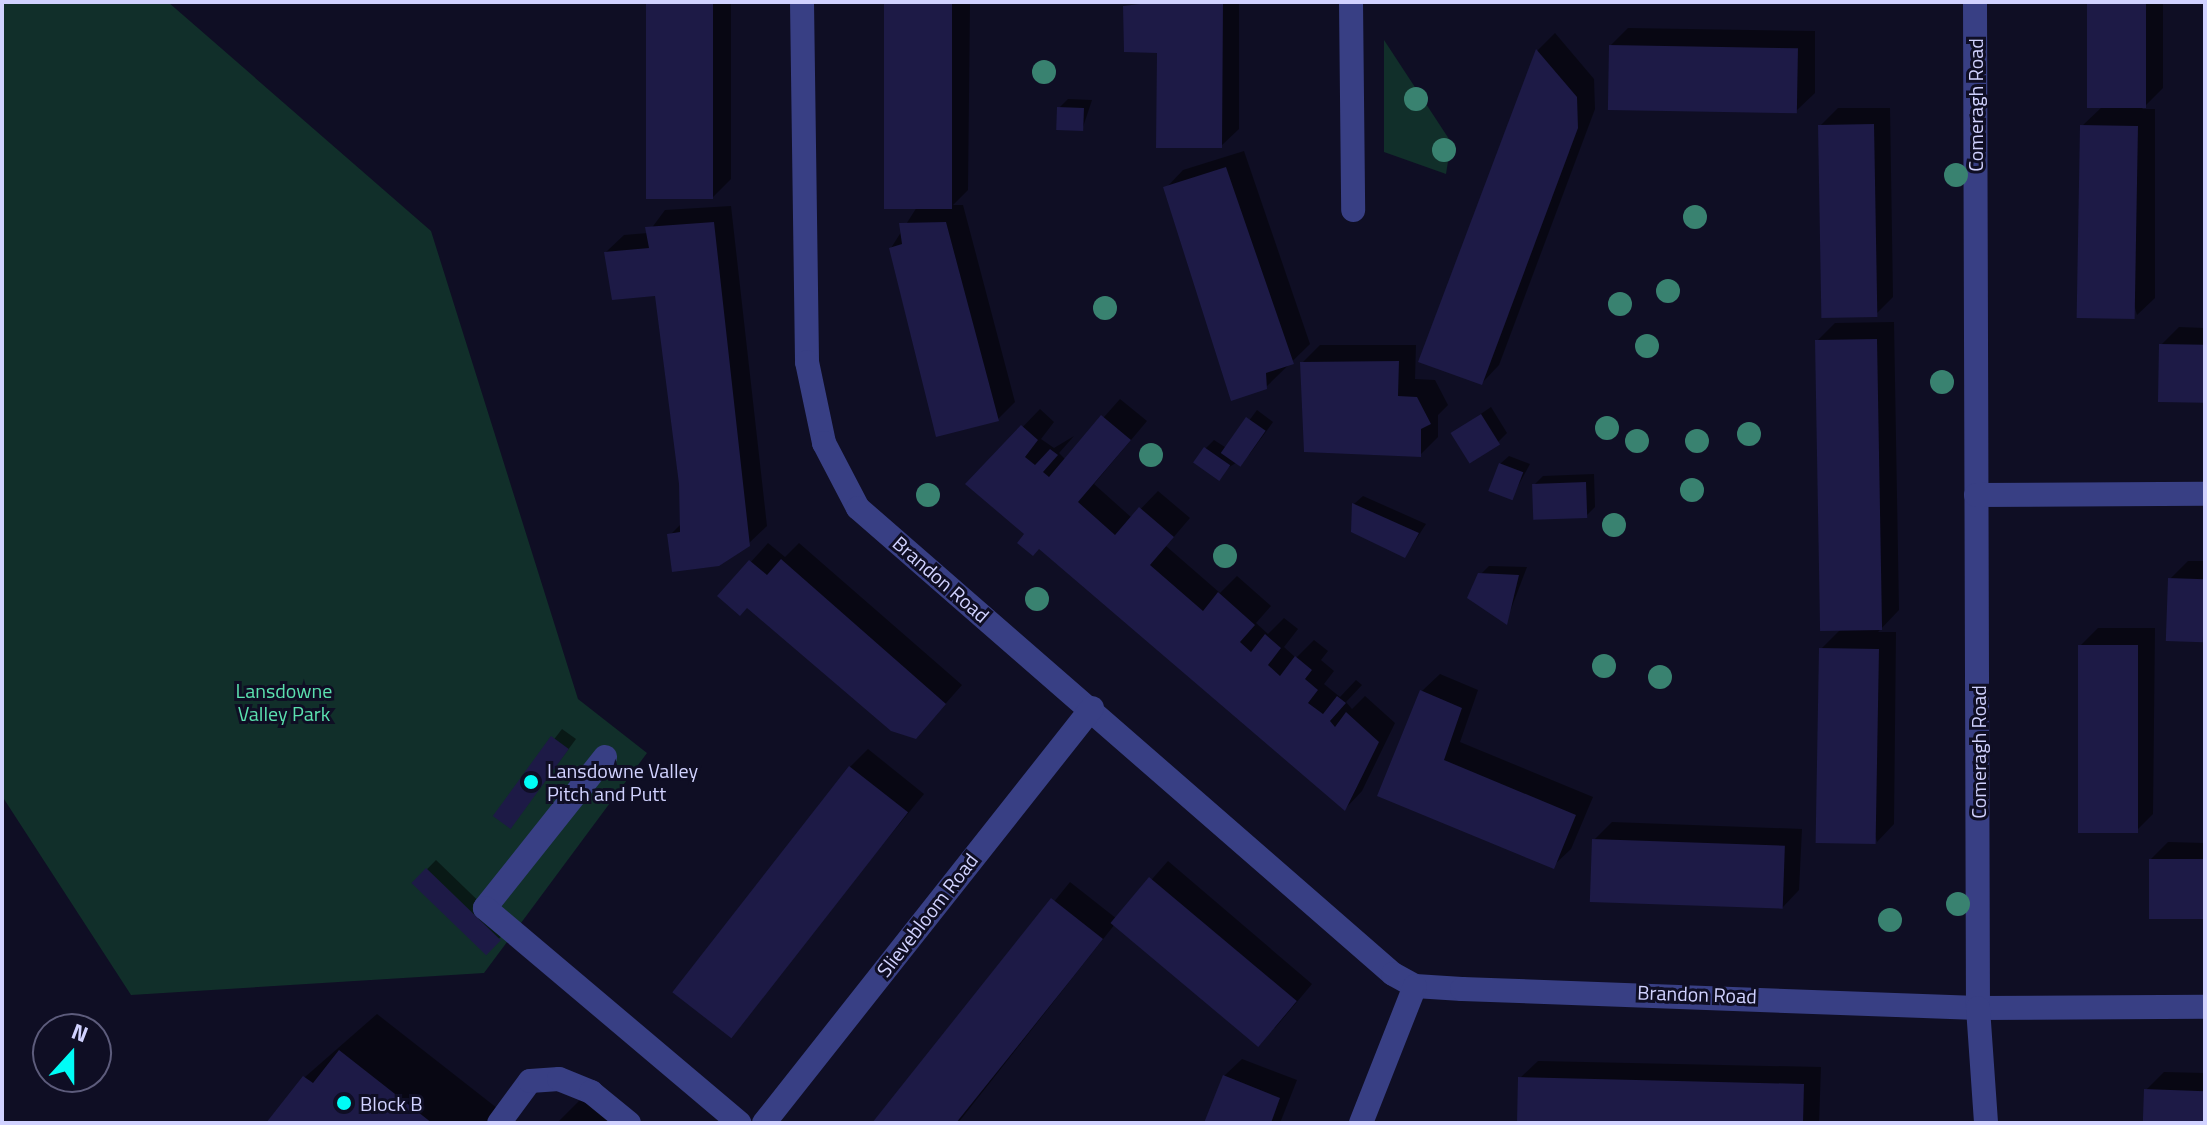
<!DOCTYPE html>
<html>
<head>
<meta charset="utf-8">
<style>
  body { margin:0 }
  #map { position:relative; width:2207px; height:1125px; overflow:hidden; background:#0f0e24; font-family:"Titillium Web",sans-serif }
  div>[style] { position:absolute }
  .green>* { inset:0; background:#112f2a }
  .shadow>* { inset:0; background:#0007; transform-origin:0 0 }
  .building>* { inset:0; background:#1d1a46; transform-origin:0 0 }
  .lane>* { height:24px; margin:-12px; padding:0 12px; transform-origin:12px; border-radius:12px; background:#383f84 }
  .street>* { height:24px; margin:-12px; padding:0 12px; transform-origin:12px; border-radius:12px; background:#383f84 }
  .trees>* { width:24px; height:24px; margin:-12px; border-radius:50%; background:#398270 }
  .dots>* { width:22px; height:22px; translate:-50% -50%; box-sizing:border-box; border:4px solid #0f0e24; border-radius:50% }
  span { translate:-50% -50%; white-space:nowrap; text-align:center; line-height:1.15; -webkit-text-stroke:6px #0f0e24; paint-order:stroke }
  .street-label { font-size:20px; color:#d1d2ff }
  .park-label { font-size:20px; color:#5be1af }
  .poi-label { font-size:20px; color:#d1d2ff }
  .left { translate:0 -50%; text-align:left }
  .frame { position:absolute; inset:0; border:4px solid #d1d2ff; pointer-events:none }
  .north { position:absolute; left:32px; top:1013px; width:80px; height:80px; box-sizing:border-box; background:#0f0e24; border:2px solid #5d5c7c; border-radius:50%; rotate:21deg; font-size:22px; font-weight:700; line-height:32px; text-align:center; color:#d1d2ff }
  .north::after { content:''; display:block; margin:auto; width:28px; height:36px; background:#00fcf6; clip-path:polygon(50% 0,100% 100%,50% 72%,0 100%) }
</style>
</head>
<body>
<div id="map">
  <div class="green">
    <div style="clip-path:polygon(2px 2px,168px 2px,431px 231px,578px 699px,647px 753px,484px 973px,131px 995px,2px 796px)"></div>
    <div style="clip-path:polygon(1384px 40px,1451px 142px,1446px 174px,1384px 152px)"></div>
  </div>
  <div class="shadow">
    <div style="clip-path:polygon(648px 2px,731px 2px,731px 179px,713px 197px)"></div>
    <div style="clip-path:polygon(886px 2px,970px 2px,968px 190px,953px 205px,963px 205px,1015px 402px,998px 419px,891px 248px,917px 207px)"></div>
    <div style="clip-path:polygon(1239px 2px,1239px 129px,1221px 146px,1125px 7px)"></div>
    <div style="clip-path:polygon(2088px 2px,2163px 2px,2163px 88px,2142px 109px,2155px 109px,2155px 298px,2137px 315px,2082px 126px,2103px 106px)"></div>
    <div style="clip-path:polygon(1628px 28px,1815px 31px,1815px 93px,1797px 110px,1611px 45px)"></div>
    <div style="clip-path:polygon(1555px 33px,1594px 79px,1595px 109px,1499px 365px,1482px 383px,1421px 360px,1538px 50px)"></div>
    <div style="clip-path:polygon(1068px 99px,1092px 100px,1082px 130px,1059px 108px)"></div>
    <div style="clip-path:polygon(1838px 108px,1890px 108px,1893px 297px,1875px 315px,1820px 126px)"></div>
    <div style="clip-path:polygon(1244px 151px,1310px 344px,1266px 387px,1166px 188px,1183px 170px)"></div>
    <div style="clip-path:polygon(731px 206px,767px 526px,748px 544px,670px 535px,682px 523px,680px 484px,657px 294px,606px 252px,624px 235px,648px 233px,665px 210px)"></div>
    <div style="clip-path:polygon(1894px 322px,1899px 610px,1878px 632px,1896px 632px,1894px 824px,1877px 842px,1821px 649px,1841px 629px,1817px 341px,1835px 323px)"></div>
    <div style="clip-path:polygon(2179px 327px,2205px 328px,2205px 400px,2161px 345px)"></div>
    <div style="clip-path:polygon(1320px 345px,1416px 345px,1415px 379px,1435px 380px,1448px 405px,1438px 415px,1438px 437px,1420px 455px,1302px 363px)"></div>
    <div style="clip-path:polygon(1120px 399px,1147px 421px,1094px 484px,1132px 518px,1158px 491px,1190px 518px,1166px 546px,1220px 593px,1237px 576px,1271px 606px,1256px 623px,1268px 634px,1284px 618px,1298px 629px,1284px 647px,1296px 658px,1314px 640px,1328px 651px,1321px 660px,1334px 671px,1324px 684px,1340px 697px,1356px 680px,1362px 685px,1346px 702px,1352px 709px,1365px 696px,1395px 723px,1362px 791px,1345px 809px,968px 484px,1040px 409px,1054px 422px,1041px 439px,1054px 448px,1074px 436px,1059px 453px,1066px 460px)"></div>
    <div style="clip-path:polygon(1491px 407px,1507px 433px,1498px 442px,1453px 433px)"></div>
    <div style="clip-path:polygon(1257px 410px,1273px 422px,1249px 455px,1226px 469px,1205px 449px,1214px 440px,1228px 449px)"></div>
    <div style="clip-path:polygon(1509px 456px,1530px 464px,1511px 499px,1500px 464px)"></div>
    <div style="clip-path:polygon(1594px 474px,1595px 507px,1586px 516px,1534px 485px,1543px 476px)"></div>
    <div style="clip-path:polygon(1363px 496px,1426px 524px,1405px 556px,1354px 504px)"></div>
    <div style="clip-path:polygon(768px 543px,785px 557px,799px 543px,962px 685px,916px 737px,747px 606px,720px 596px)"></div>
    <div style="clip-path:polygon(2188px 561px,2205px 561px,2205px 639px,2170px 579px)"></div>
    <div style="clip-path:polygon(1489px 566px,1527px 567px,1506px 622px,1480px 575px)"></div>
    <div style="clip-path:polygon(2098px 628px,2155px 628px,2153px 814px,2135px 832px,2080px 646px)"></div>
    <div style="clip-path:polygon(1440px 674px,1478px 690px,1460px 742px,1593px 797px,1571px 849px,1553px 866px,1379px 795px,1422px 691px)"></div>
    <div style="clip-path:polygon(562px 729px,576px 739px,518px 817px,496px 815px)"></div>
    <div style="clip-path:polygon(868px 749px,924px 794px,728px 1034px,850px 767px)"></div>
    <div style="clip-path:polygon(1612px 822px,1802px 829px,1799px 890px,1782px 908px,1594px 840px)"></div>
    <div style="clip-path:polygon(2168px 842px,2205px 843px,2205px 918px,2151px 859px)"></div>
    <div style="left:436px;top:860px;width:100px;height:32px;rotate:44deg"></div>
    <div style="clip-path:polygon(1168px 861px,1312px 984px,1275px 1028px,1115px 924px,958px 1123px,875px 1123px,1070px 882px,1117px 919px)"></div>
    <div style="clip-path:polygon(377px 1014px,516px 1123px,269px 1123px,305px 1077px)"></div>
    <div style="clip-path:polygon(1242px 1059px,1297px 1080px,1280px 1123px,1206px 1123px,1224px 1076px)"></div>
    <div style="clip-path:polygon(1538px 1061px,1821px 1067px,1819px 1123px,1519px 1123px,1520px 1078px)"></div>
    <div style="clip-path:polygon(2164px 1072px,2205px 1073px,2205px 1123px,2145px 1123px,2146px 1090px)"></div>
    <div style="clip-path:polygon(590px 1090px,632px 1123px,557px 1123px)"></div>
  </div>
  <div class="building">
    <div style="left:646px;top:2px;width:67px;height:197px"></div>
    <div style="left:884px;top:2px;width:68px;height:207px"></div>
    <div style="clip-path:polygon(1157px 2px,1223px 2px,1222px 148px,1156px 148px,1157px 53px,1124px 52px,1123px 6px)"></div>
    <div style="left:2087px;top:2px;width:59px;height:106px"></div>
    <div style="left:1609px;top:45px;width:189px;height:65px;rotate:1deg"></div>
    <div style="clip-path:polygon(1536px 49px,1577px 97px,1578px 128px,1482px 385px,1418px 362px)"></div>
    <div style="left:1057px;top:107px;width:27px;height:23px;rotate:2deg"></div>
    <div style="left:1874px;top:124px;width:193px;height:56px;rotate:89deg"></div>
    <div style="left:2080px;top:125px;width:58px;height:193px;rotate:1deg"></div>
    <div style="clip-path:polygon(1226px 167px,1294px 364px,1266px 373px,1267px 389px,1231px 401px,1163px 187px)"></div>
    <div style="clip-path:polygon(714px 222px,750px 546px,719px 566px,672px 572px,667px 534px,680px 532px,679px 484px,655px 296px,612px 300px,604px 252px,649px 248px,645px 227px)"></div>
    <div style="clip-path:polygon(946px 222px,999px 421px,936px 437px,889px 248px,902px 244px,899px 223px)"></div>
    <div style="left:1877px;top:339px;width:291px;height:62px;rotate:89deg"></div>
    <div style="left:2159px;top:344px;width:46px;height:58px;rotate:1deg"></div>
    <div style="clip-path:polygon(1399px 361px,1398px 396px,1417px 397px,1431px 424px,1421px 429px,1421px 457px,1304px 452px,1300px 362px)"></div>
    <div style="left:1481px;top:414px;width:36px;height:36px;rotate:58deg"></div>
    <div style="clip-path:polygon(1101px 415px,1131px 440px,1078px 502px,1115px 535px,1139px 507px,1174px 537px,1150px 565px,1203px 611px,1218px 592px,1255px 625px,1240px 642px,1251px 652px,1265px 634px,1281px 648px,1268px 665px,1280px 676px,1295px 656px,1312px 670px,1305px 679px,1318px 690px,1308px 703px,1323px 714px,1337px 696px,1346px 703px,1330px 721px,1335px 727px,1346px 712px,1379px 742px,1345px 811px,1039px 549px,1033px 556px,1017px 543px,1024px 534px,965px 484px,1021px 425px,1038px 440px,1025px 457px,1035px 465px,1050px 449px,1058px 455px,1043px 472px,1049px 477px)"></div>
    <div style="left:1246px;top:417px;width:24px;height:44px;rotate:35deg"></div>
    <div style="left:1204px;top:447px;width:32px;height:19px;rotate:35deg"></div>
    <div style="left:1499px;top:463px;width:26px;height:30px;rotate:21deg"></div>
    <div style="left:1586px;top:482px;width:36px;height:54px;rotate:88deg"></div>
    <div style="clip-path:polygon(1352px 503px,1419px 533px,1405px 558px,1351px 532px)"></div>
    <div style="clip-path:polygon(781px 559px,946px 704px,916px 739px,891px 731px,747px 608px,740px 616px,717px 596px,749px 560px,767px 575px)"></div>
    <div style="clip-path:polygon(1478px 573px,1519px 575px,1507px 625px,1467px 598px)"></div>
    <div style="left:2168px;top:578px;width:37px;height:63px;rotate:2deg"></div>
    <div style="left:2078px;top:645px;width:60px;height:188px"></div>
    <div style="left:1819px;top:648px;width:60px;height:195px;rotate:1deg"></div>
    <div style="clip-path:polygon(1420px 690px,1462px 708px,1444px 760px,1576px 815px,1554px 869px,1377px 796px)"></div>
    <div style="left:551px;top:736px;width:22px;height:99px;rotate:36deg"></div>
    <div style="left:849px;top:766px;width:75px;height:287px;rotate:38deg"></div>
    <div style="left:1592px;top:839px;width:193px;height:63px;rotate:2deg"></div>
    <div style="left:2149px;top:859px;width:56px;height:60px"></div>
    <div style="left:426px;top:868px;width:104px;height:21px;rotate:44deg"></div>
    <div style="left:1149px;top:877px;width:193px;height:60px;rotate:40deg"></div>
    <div style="clip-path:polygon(1051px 898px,1103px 939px,1073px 977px,956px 1123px,872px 1123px)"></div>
    <div style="clip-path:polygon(339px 1050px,432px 1123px,266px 1123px,303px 1076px,313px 1083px)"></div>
    <div style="clip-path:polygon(1223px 1075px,1280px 1098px,1271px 1123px,1204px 1123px)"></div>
    <div style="clip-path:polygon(1518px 1077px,1804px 1084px,1803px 1123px,1517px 1123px)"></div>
    <div style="left:2144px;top:1089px;width:61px;height:34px;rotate:2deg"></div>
  </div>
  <div class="lane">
    <div style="left:605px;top:757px;width:193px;rotate:128.5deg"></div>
    <div style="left:485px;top:908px;width:333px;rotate:40.2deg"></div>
    <div style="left:499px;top:1123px;width:52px;rotate:-53.6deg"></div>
    <div style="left:530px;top:1081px;width:29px;rotate:-4deg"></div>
    <div style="left:559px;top:1079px;width:35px;rotate:22deg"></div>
    <div style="left:591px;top:1092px;width:49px;rotate:39.2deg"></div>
  </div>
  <div class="street">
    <div style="left:802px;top:2px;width:360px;rotate:89.2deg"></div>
    <div style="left:807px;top:362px;width:83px;rotate:78.1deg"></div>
    <div style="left:824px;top:443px;width:73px;rotate:62.4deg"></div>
    <div style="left:858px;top:508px;width:709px;rotate:41.06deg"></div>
    <div style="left:1393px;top:974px;width:25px;rotate:29deg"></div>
    <div style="left:1415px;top:986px;width:47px;rotate:3.7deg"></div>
    <div style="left:1462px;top:989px;width:516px;rotate:2.11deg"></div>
    <div style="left:1978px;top:1008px;width:227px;rotate:-0.3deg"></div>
    <div style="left:1351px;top:2px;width:208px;rotate:89.4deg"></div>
    <div style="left:1975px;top:2px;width:1006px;rotate:89.83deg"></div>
    <div style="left:1978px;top:1008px;width:115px;rotate:86deg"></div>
    <div style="left:1976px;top:495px;width:229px;rotate:-0.3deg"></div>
    <div style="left:764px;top:1123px;width:529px;rotate:-51.68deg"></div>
    <div style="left:1361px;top:1123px;width:147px;rotate:-68.5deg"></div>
  </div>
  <div class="trees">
    <div style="left:1044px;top:72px"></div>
    <div style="left:1416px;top:99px"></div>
    <div style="left:1444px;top:150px"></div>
    <div style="left:1956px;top:175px"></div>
    <div style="left:1695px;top:217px"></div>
    <div style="left:1668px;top:291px"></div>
    <div style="left:1620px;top:304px"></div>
    <div style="left:1105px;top:308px"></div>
    <div style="left:1647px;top:346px"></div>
    <div style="left:1942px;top:382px"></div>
    <div style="left:1607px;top:428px"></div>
    <div style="left:1749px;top:434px"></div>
    <div style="left:1637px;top:441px"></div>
    <div style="left:1697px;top:441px"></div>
    <div style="left:1151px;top:455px"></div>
    <div style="left:1692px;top:490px"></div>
    <div style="left:928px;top:495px"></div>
    <div style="left:1614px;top:525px"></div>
    <div style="left:1225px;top:556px"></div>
    <div style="left:1037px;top:599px"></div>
    <div style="left:1604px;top:666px"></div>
    <div style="left:1660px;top:677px"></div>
    <div style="left:1958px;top:904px"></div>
    <div style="left:1890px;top:920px"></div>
  </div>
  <div class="dots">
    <div style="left:531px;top:782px;background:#00fcf6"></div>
    <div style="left:344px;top:1103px;background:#00fcf6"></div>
  </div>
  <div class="street-label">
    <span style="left:1975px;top:105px;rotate:-90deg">Comeragh Road</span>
    <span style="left:941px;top:579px;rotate:41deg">Brandon Road</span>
    <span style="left:1978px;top:752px;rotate:-90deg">Comeragh Road</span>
    <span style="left:927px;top:915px;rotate:-52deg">Slievebloom Road</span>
    <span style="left:1697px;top:994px;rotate:2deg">Brandon Road</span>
  </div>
  <div class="park-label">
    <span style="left:284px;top:702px">Lansdowne<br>Valley Park</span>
  </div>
  <div class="poi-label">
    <span class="left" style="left:547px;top:782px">Lansdowne Valley<br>Pitch and Putt</span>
    <span class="left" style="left:360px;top:1103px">Block B</span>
  </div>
  <div class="frame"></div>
  <div class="north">N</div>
</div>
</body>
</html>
